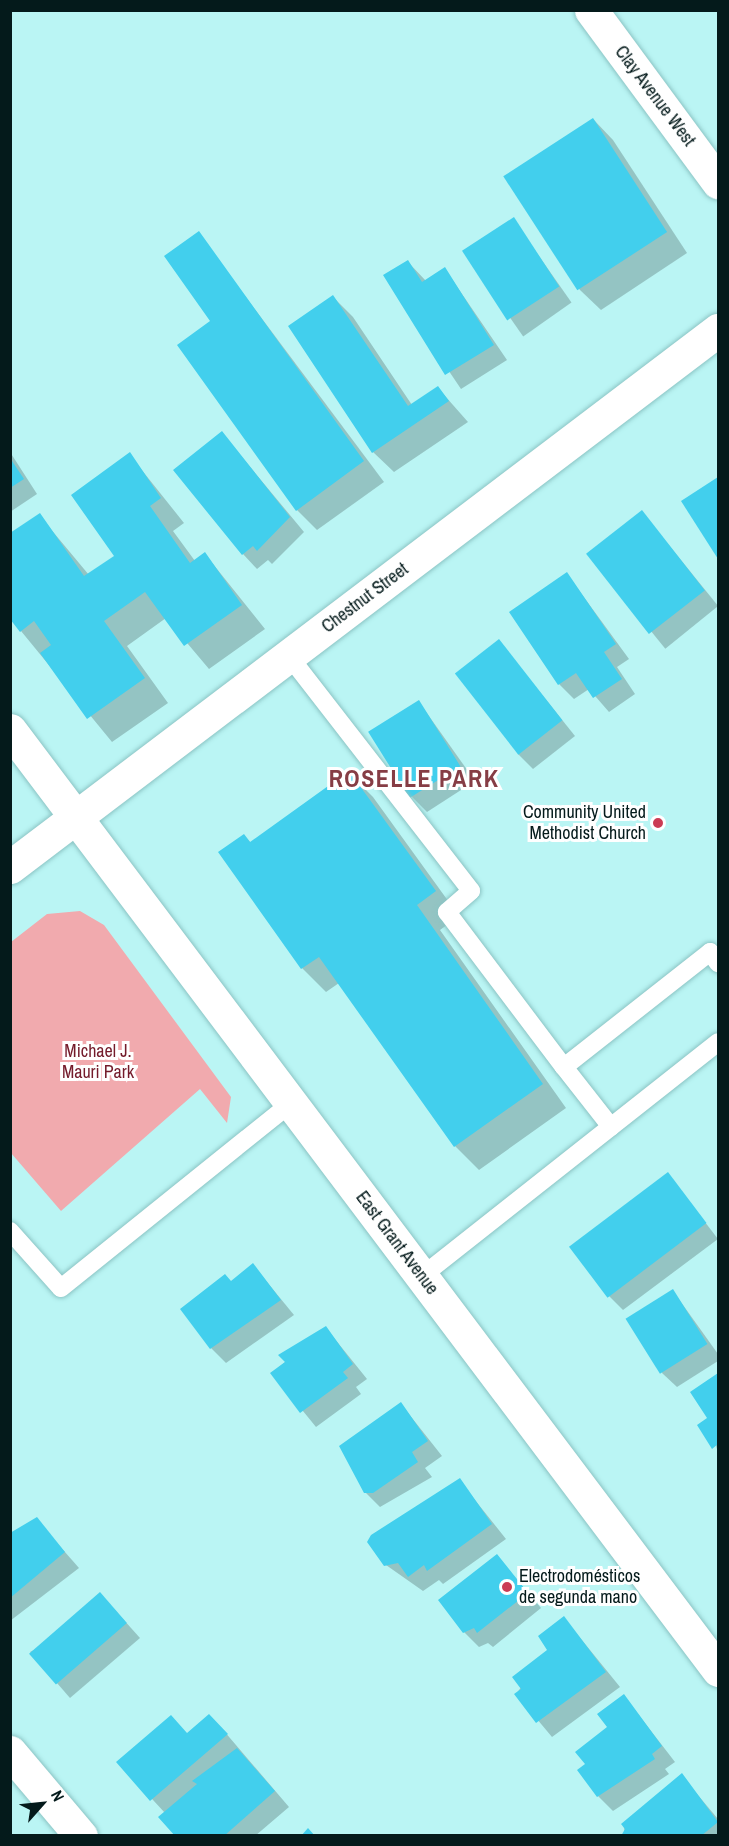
<!DOCTYPE html>
<html>
<head>
<meta charset="utf-8">
<style>
  body { margin:0 }
  #map { position:relative; width:729px; height:1846px; overflow:hidden; background:#baf5f4; font-family:"Archivo Narrow",sans-serif }
  div>[style] { position:absolute }
  .green>* { inset:0; background:#f1aaae }
  .shadow>* { inset:0; background:#0003; transform-origin:0 0 }
  .building>* { inset:0; background:#42cfed; transform-origin:0 0 }
  .roads { filter:drop-shadow(0 0 2px #8bc4c4) drop-shadow(0 0 2px #8bc4c4) }
  .lane>* { height:18px; margin:-9px; padding:0 9px; transform-origin:9px; border-radius:9px; background:#fff }
  .street>* { height:33px; margin:-16.5px; padding:0 16.5px; transform-origin:16.5px; border-radius:16.5px; background:#fff }
  .secondary>* { height:33px; margin:-16.5px; padding:0 16.5px; transform-origin:16.5px; border-radius:16.5px; background:#fff }
  .dots>* { width:16px; height:16px; translate:-50% -50%; box-sizing:border-box; border:3px solid #fff; border-radius:50% }
  span { translate:-50% -50%; white-space:nowrap; text-align:center; line-height:1.15; -webkit-text-stroke:6px #fff; paint-order:stroke }
  .street-label { font-size:18px; color:#041a1b }
  .poi-label { font-size:18px; color:#041a1b }
  .right { translate:-100% -50%; text-align:right }
  .left { translate:0 -50%; text-align:left }
  .park-label { font-size:18px; color:#741b2b }
  .district-label { font-size:24px; color:#863d45; font-weight:700; letter-spacing:1.5px }
  .frame { position:absolute; inset:0; border:12px solid #041a1b; pointer-events:none }
  .north { position:absolute; left:12px; top:1774px; width:60px; height:60px; -webkit-text-stroke:4px #fff; paint-order:stroke; rotate:63deg; font-size:16px; font-weight:700; line-height:24px; text-align:center; color:#041a1b }
  .north::after { content:''; display:block; margin:auto; width:21px; height:27px; background:#041a1b; clip-path:polygon(50% 0,100% 100%,50% 72%,0 100%) }
</style>
</head>
<body>
<div id="map">
  <div class="green">
    <div style="clip-path:polygon(80px 911px,104px 925px,231px 1097px,227px 1123px,200px 1089px,61px 1211px,11px 1153px,11px 942px,47px 914px)"></div>
  </div>
  <div class="shadow">
    <div style="clip-path:polygon(593px 119px,613px 140px,687px 253px,601px 310px,580px 290px,506px 178px)"></div>
    <div style="left:513px;top:219px;width:102px;height:59px;rotate:55deg"></div>
    <div style="clip-path:polygon(198px 233px,384px 482px,317px 530px,297px 510px,213px 321px)"></div>
    <div style="clip-path:polygon(408px 262px,426px 281px,445px 269px,507px 360px,461px 389px,385px 276px)"></div>
    <div style="clip-path:polygon(333px 297px,353px 317px,412px 405px,438px 388px,468px 422px,394px 472px,373px 452px)"></div>
    <div style="clip-path:polygon(222px 433px,304px 532px,272px 564px,268px 560px,257px 569px,243px 554px)"></div>
    <div style="clip-path:polygon(10px 452px,37px 494px,10px 512px)"></div>
    <div style="clip-path:polygon(129px 454px,184px 523px,173px 531px,195px 561px,205px 554px,265px 629px,209px 669px,166px 618px,127px 646px,168px 703px,112px 742px,21px 631px,39px 515px,89px 575px,116px 556px)"></div>
    <div style="clip-path:polygon(718px 478px,718px 556px,683px 501px)"></div>
    <div style="left:642px;top:512px;width:121px;height:68px;rotate:51deg"></div>
    <div style="clip-path:polygon(567px 574px,629px 659px,617px 667px,635px 694px,609px 712px,589px 689px,574px 699px,559px 684px)"></div>
    <div style="clip-path:polygon(499px 641px,575px 736px,533px 769px,518px 754px)"></div>
    <div style="clip-path:polygon(419px 702px,475px 781px,427px 812px,412px 797px)"></div>
    <div style="clip-path:polygon(349px 773px,373px 797px,459px 916px,440px 930px,566px 1108px,479px 1170px,455px 1146px,339px 983px,326px 992px,302px 968px,244px 835px,251px 843px)"></div>
    <div style="clip-path:polygon(668px 1174px,718px 1239px,623px 1310px,609px 1296px)"></div>
    <div style="clip-path:polygon(253px 1265px,294px 1315px,226px 1363px,211px 1348px)"></div>
    <div style="clip-path:polygon(673px 1291px,718px 1354px,718px 1361px,677px 1387px,662px 1373px)"></div>
    <div style="clip-path:polygon(326px 1328px,367px 1379px,356px 1387px,361px 1394px,316px 1427px,272px 1373px)"></div>
    <div style="clip-path:polygon(718px 1374px,718px 1453px,709px 1418px,692px 1393px)"></div>
    <div style="clip-path:polygon(401px 1404px,442px 1456px,425px 1468px,432px 1477px,380px 1507px,365px 1492px)"></div>
    <div style="clip-path:polygon(459px 1480px,506px 1539px,443px 1584px,439px 1580px,423px 1591px,386px 1565px)"></div>
    <div style="clip-path:polygon(36px 1519px,79px 1568px,10px 1621px,10px 1534px)"></div>
    <div style="clip-path:polygon(497px 1556px,541px 1608px,493px 1647px,488px 1643px,479px 1647px,464px 1632px)"></div>
    <div style="clip-path:polygon(114px 1609px,140px 1638px,70px 1698px,30px 1652px)"></div>
    <div style="clip-path:polygon(564px 1618px,620px 1687px,552px 1737px,516px 1694px,549px 1650px)"></div>
    <div style="clip-path:polygon(624px 1696px,675px 1762px,665px 1769px,669px 1774px,613px 1811px,598px 1796px,587px 1764px)"></div>
    <div style="clip-path:polygon(224px 1731px,289px 1807px,255px 1836px,177px 1836px,165px 1813px,118px 1762px,188px 1734px)"></div>
    <div style="clip-path:polygon(681px 1775px,718px 1819px,718px 1836px,626px 1836px,623px 1824px)"></div>
  </div>
  <div class="building">
    <div style="left:593px;top:118px;width:136px;height:107px;rotate:57deg"></div>
    <div style="left:514px;top:217px;width:83px;height:62px;rotate:57deg"></div>
    <div style="clip-path:polygon(199px 231px,364px 461px,296px 511px,177px 345px,210px 321px,164px 256px)"></div>
    <div style="clip-path:polygon(408px 260px,422px 282px,445px 267px,494px 345px,445px 375px,383px 275px)"></div>
    <div style="clip-path:polygon(333px 295px,408px 406px,438px 386px,449px 401px,372px 453px,288px 326px)"></div>
    <div style="clip-path:polygon(222px 431px,290px 517px,257px 551px,253px 546px,242px 555px,173px 470px)"></div>
    <div style="clip-path:polygon(130px 452px,161px 498px,150px 506px,190px 563px,205px 552px,242px 605px,184px 646px,145px 592px,104px 621px,145px 678px,87px 719px,40px 653px,51px 645px,34px 621px,20px 632px,10px 619px,10px 533px,40px 513px,84px 576px,114px 556px,71px 495px)"></div>
    <div style="clip-path:polygon(10px 458px,24px 479px,10px 488px)"></div>
    <div style="clip-path:polygon(718px 477px,718px 559px,681px 501px)"></div>
    <div style="left:642px;top:510px;width:102px;height:71px;rotate:52deg"></div>
    <div style="clip-path:polygon(567px 572px,616px 644px,604px 652px,622px 679px,593px 698px,576px 673px,558px 685px,509px 612px)"></div>
    <div style="left:499px;top:639px;width:103px;height:56px;rotate:52deg"></div>
    <div style="left:419px;top:700px;width:78px;height:60px;rotate:58deg"></div>
    <div style="clip-path:polygon(349px 771px,436px 891px,417px 905px,543px 1084px,454px 1147px,319px 957px,301px 969px,218px 852px,244px 834px,250px 842px)"></div>
    <div style="left:668px;top:1172px;width:64px;height:124px;rotate:53deg"></div>
    <div style="clip-path:polygon(253px 1263px,281px 1300px,210px 1349px,180px 1309px,225px 1274px,231px 1281px)"></div>
    <div style="left:673px;top:1289px;width:65px;height:56px;rotate:58deg"></div>
    <div style="clip-path:polygon(326px 1326px,353px 1364px,343px 1372px,348px 1378px,300px 1413px,270px 1373px,285px 1362px,278px 1355px)"></div>
    <div style="clip-path:polygon(718px 1373px,718px 1444px,712px 1449px,697px 1425px,707px 1418px,690px 1392px)"></div>
    <div style="clip-path:polygon(401px 1402px,428px 1441px,412px 1452px,418px 1462px,373px 1493px,364px 1493px,339px 1446px)"></div>
    <div style="clip-path:polygon(460px 1478px,492px 1524px,427px 1571px,424px 1565px,408px 1577px,398px 1563px,384px 1566px,367px 1542px,371px 1535px)"></div>
    <div style="clip-path:polygon(37px 1517px,65px 1552px,10px 1598px,10px 1533px)"></div>
    <div style="clip-path:polygon(497px 1554px,528px 1593px,477px 1633px,474px 1628px,463px 1633px,438px 1600px)"></div>
    <div style="left:100px;top:1592px;width:41px;height:94px;rotate:49deg"></div>
    <div style="clip-path:polygon(564px 1616px,606px 1672px,536px 1723px,514px 1694px,521px 1689px,512px 1677px,547px 1650px,538px 1636px)"></div>
    <div style="clip-path:polygon(624px 1694px,662px 1746px,652px 1754px,655px 1759px,597px 1797px,577px 1770px,585px 1764px,575px 1752px,607px 1727px,597px 1714px)"></div>
    <div style="clip-path:polygon(209px 1714px,228px 1734px,150px 1801px,116px 1762px,171px 1715px,187px 1733px)"></div>
    <div style="clip-path:polygon(237px 1748px,275px 1791px,224px 1836px,175px 1836px,158px 1817px,197px 1784px,192px 1781px)"></div>
    <div style="clip-path:polygon(682px 1773px,718px 1822px,701px 1836px,621px 1836px,625px 1829px,621px 1824px)"></div>
    <div style="clip-path:polygon(308px 1828px,315px 1836px,301px 1836px)"></div>
  </div>
  <div class="roads">
    <div class="lane">
      <div style="left:289px;top:656px;width:297px;rotate:52.2deg"></div>
      <div style="left:471px;top:891px;width:32px;rotate:139deg"></div>
      <div style="left:447px;top:912px;width:194px;rotate:53deg"></div>
      <div style="left:564px;top:1067px;width:186px;rotate:-38.2deg"></div>
      <div style="left:710px;top:952px;width:14px;rotate:54deg"></div>
      <div style="left:564px;top:1067px;width:76px;rotate:51.9deg"></div>
      <div style="left:10px;top:1231px;width:76px;rotate:48.2deg"></div>
      <div style="left:61px;top:1288px;width:295px;rotate:-38.8deg"></div>
      <div style="left:422px;top:1276px;width:377px;rotate:-38.3deg"></div>
    </div>
    <div class="street">
      <div style="left:591px;top:10px;width:214px;rotate:53.6deg"></div>
      <div style="left:10px;top:730px;width:1177px;rotate:53.01deg"></div>
      <div style="left:10px;top:1752px;width:110px;rotate:49.8deg"></div>
    </div>
    <div class="secondary">
      <div style="left:10px;top:867px;width:889px;rotate:-37.18deg"></div>
    </div>
  </div>
  <div class="dots">
    <div style="left:658px;top:823px;background:#cb3b54"></div>
    <div style="left:507px;top:1587px;background:#cb3b54"></div>
  </div>
  <div class="street-label">
    <span style="left:655px;top:96px;rotate:53deg">Clay Avenue West</span>
    <span style="left:365px;top:598px;rotate:-37deg">Chestnut Street</span>
    <span style="left:397px;top:1243px;rotate:53deg">East Grant Avenue</span>
  </div>
  <div class="poi-label">
    <span class="right" style="left:646px;top:823px">Community United<br>Methodist Church</span>
    <span class="left" style="left:519px;top:1587px">Electrodomésticos<br>de segunda mano</span>
  </div>
  <div class="park-label">
    <span style="left:98px;top:1062px">Michael J.<br>Mauri Park</span>
  </div>
  <div class="district-label">
    <span style="left:414px;top:779px">ROSELLE PARK</span>
  </div>
  <div class="frame"></div>
  <div class="north">N</div>
</div>
</body>
</html>
